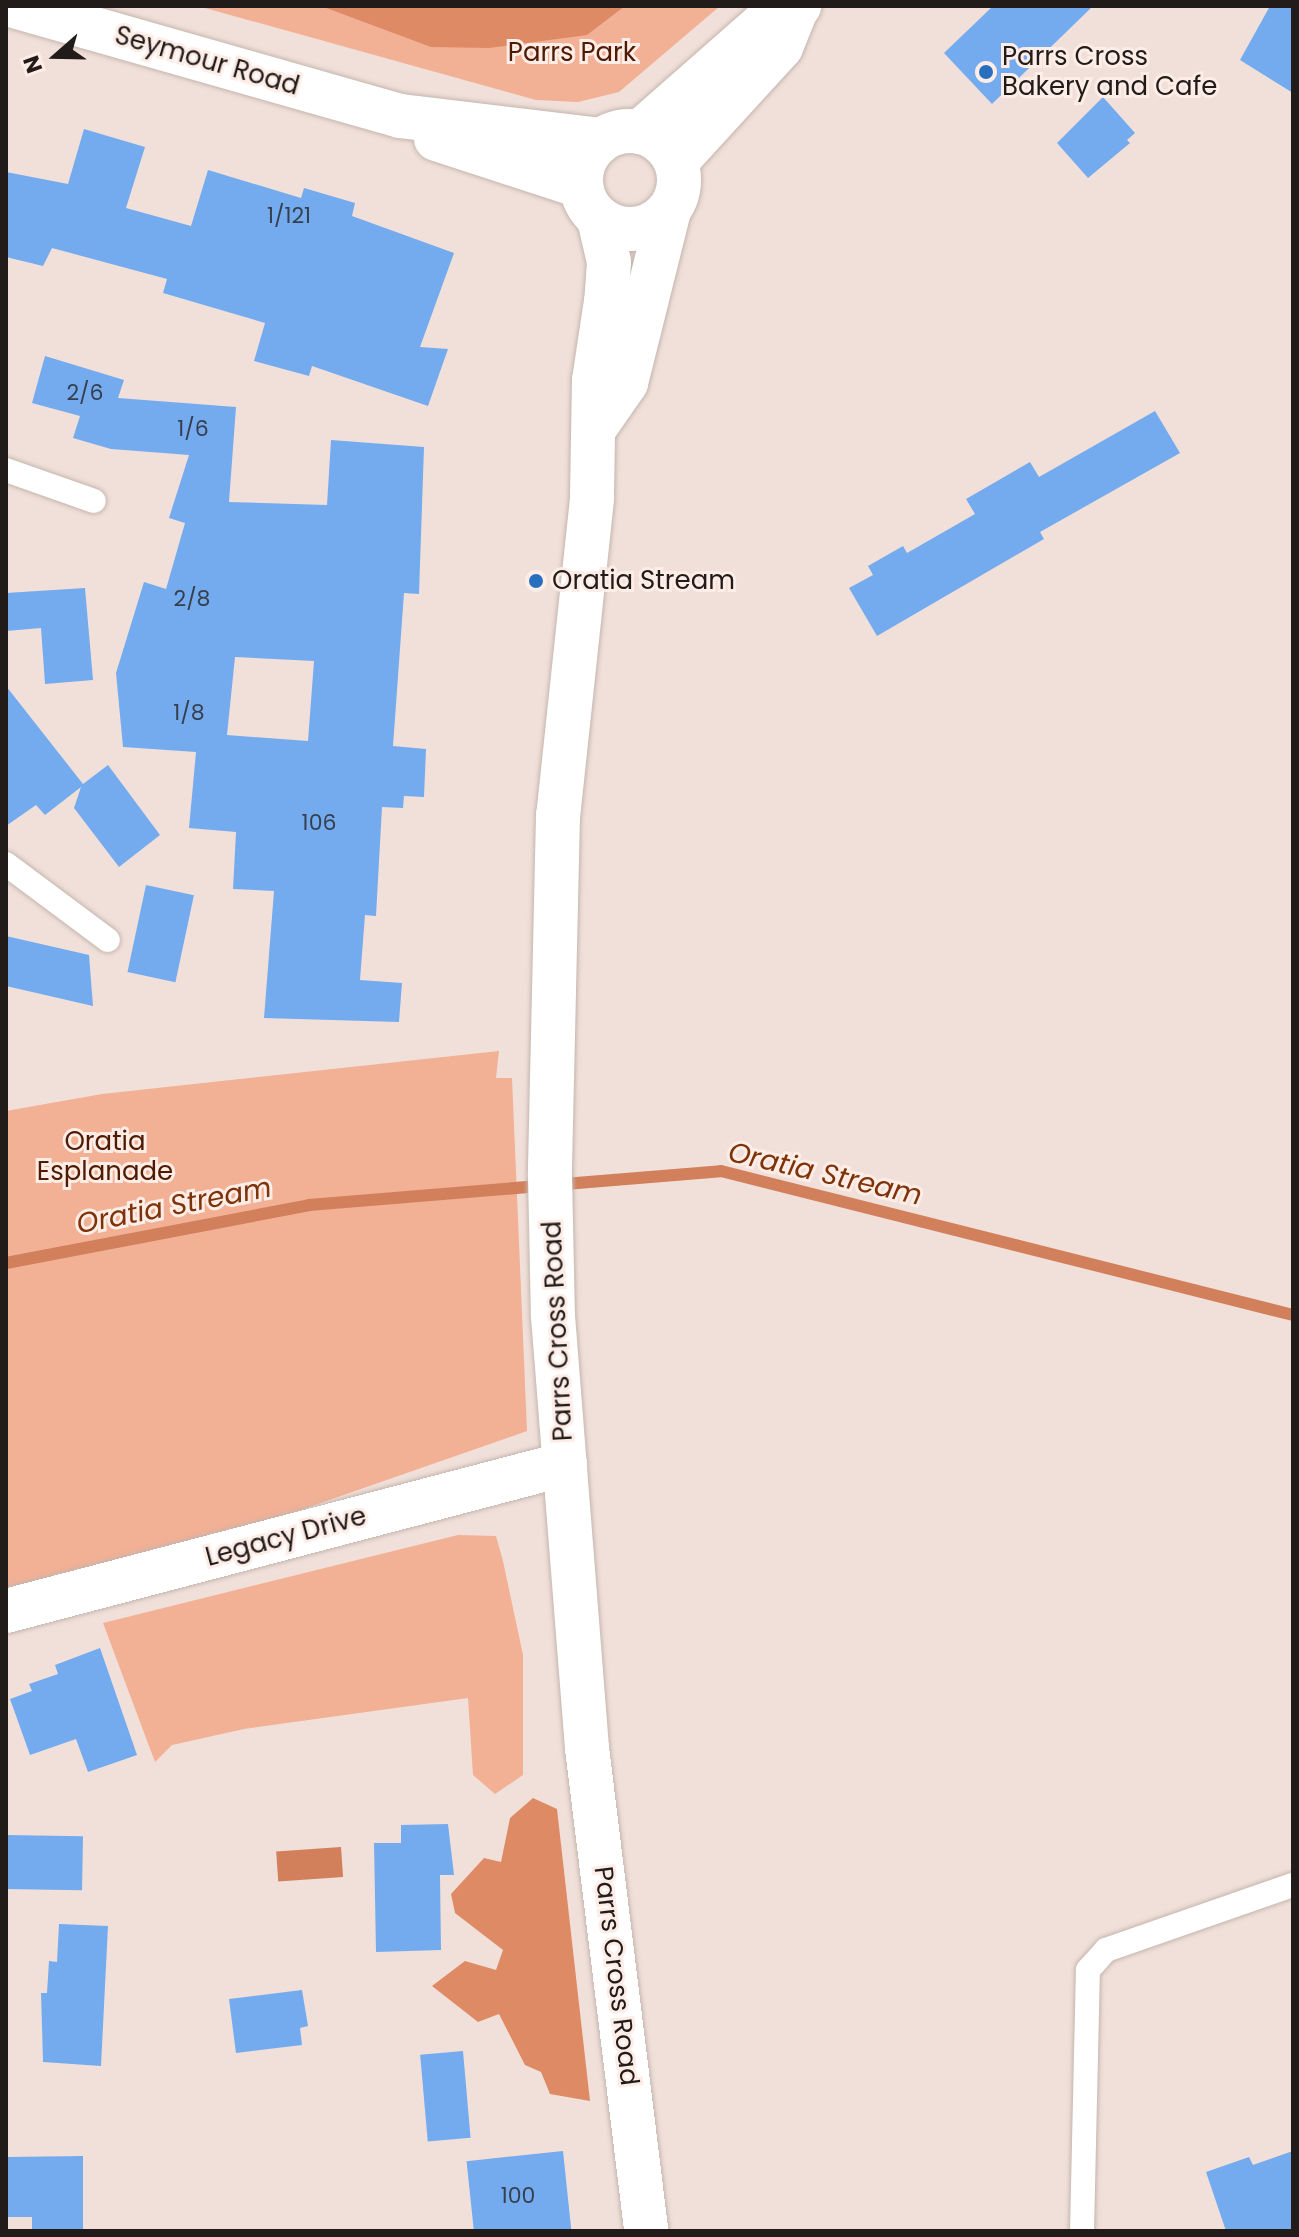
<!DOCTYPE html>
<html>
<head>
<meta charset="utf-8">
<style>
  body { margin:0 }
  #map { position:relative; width:1299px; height:2237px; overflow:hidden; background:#f0e0d9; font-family:Poppins,sans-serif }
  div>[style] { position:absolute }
  .green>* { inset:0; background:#f2b095 }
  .forest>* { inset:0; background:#de8a65 }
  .water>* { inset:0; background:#d27f5b; transform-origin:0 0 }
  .stream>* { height:12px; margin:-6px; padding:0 6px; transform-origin:6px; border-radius:6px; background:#d27f5b }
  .building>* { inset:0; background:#74abef; transform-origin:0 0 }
  .roads { filter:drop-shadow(0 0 2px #c4b5ae) drop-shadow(0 0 2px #c4b5ae) }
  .service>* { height:24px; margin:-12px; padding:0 12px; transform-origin:12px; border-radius:12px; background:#fff }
  .minor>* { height:44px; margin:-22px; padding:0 22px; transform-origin:22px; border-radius:22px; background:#fff }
  .secondary>* { height:44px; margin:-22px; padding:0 22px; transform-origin:22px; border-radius:22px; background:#fff }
  .secondary>.ring { margin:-22px; padding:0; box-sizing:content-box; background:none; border:44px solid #fff; border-radius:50% }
  .dots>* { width:22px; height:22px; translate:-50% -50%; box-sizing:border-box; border:4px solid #feede7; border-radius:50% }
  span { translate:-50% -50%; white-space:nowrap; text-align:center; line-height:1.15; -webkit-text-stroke:6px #feede7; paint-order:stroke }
  .number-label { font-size:22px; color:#363f4e }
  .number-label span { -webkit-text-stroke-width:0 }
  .park-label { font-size:26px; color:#4e1a00 }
  .poi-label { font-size:26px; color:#211b19 }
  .left { translate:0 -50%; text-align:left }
  .street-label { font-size:26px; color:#211b19 }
  .water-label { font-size:28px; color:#7e3208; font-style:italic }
  .frame { position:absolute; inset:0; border:8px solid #211b19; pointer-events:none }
  .north { position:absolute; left:16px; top:16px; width:80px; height:80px; -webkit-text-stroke:6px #feede7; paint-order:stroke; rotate:250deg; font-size:22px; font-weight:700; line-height:32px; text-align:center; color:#211b19 }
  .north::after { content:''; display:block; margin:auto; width:28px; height:36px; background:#211b19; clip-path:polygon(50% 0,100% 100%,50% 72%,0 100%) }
</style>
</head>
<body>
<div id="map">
  <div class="green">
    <div style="clip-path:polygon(198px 6px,720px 6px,619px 92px,578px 102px,536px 100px)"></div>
    <div style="clip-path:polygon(499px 1051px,496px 1078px,512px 1078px,527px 1431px,292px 1513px,6px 1596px,6px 1111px,102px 1094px)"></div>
    <div style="clip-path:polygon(458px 1535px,496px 1536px,503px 1561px,523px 1655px,523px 1775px,495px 1794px,473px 1775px,468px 1698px,244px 1729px,172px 1745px,155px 1762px,103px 1623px)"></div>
  </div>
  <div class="forest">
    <div style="clip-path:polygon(321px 6px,625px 6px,587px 35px,489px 48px,431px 47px)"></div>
    <div style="clip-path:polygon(533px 1798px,557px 1809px,590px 2101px,550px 2094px,541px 2072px,525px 2065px,499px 2014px,478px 2022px,432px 1986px,465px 1961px,496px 1970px,503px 1950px,455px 1913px,451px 1894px,484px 1858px,501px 1862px,510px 1818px)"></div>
  </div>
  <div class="water">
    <div style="left:341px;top:1847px;width:30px;height:65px;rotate:86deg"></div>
  </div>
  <div class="stream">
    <div style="left:6px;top:1263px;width:309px;rotate:-10.8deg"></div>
    <div style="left:309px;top:1205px;width:413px;rotate:-4.7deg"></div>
    <div style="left:721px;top:1171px;width:590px;rotate:14.13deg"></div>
  </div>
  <div class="building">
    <div style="clip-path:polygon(993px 6px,1093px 6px,992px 104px,944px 53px)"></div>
    <div style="clip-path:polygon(1270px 6px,1293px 6px,1293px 93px,1240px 60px)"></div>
    <div style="clip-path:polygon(1103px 97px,1135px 133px,1127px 140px,1130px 143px,1088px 178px,1057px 143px)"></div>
    <div style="clip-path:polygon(84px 129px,145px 147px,126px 208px,191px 226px,208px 170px,301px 198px,304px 188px,355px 203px,352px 216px,454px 253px,420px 347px,448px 349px,428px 406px,312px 366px,309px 376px,254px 361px,265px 323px,163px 293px,167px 279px,52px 248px,43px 266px,6px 257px,6px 172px,68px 184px)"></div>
    <div style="clip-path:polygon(evenodd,45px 356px,124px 380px,118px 398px,236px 407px,229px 502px,327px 505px,331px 440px,424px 447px,419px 594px,404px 593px,393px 746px,426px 749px,424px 797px,404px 796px,403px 808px,382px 807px,376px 916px,365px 915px,360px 980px,402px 983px,399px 1022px,264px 1018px,274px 891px,233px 889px,236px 832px,189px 828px,196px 752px,123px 747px,116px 673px,144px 582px,166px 589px,185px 523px,169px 518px,189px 455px,111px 449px,73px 438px,80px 416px,32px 403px,45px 356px,235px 657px,314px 661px,308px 741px,227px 735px,235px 657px)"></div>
    <div style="clip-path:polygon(1155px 411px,1180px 453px,1040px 532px,1044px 539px,877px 636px,849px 588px,873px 575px,868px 566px,903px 546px,907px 553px,975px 514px,966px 499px,1030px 462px,1039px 477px)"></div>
    <div style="clip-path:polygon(85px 588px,93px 680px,45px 684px,41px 628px,6px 631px,6px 593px)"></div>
    <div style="clip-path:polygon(6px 686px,83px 784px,108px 765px,160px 835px,119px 867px,74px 808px,81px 787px,45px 815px,36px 805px,6px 826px)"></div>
    <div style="left:146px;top:885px;width:49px;height:89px;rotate:12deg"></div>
    <div style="clip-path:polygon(6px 936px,89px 955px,93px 1006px,6px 986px)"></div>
    <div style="clip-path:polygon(100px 1648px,137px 1755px,88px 1772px,76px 1739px,30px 1755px,10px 1699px,32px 1691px,29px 1684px,58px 1674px,55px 1665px)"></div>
    <div style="clip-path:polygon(448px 1824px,454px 1875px,440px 1875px,441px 1950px,376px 1952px,374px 1843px,401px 1843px,401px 1825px)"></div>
    <div style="left:6px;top:1835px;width:77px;height:54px;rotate:1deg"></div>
    <div style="clip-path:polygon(59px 1924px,108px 1926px,101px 2066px,43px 2062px,41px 1993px,47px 1993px,49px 1961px,57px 1962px)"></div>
    <div style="clip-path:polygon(302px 1990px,308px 2026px,300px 2028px,302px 2045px,236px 2053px,229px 1999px)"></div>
    <div style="left:463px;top:2051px;width:87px;height:43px;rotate:85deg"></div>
    <div style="left:563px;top:2151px;width:80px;height:97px;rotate:84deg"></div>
    <div style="clip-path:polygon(1293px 2151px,1293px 2231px,1226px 2231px,1206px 2172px,1249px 2157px,1253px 2165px)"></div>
    <div style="clip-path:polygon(83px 2156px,83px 2231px,32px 2231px,32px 2217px,6px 2217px,6px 2157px)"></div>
  </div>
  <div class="roads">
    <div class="service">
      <div style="left:6px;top:470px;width:93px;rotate:19.4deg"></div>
      <div style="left:6px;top:864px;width:127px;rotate:36.7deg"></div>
      <div style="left:1082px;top:2231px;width:261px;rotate:-88.7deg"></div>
      <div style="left:1088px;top:1970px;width:27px;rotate:-48deg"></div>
      <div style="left:1106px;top:1950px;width:198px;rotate:-19.2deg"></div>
    </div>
    <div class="minor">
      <div style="left:6px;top:1611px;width:578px;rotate:-14.73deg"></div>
    </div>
    <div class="secondary">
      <div style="left:14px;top:6px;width:401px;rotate:15.9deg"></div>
      <div style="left:400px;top:116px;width:202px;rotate:6.8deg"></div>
      <div class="ring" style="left:581px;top:131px;width:54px;height:54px"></div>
      <div style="left:640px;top:132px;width:162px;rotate:-41.3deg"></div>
      <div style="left:762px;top:25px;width:42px;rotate:-27.2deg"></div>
      <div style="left:436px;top:139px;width:152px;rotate:18deg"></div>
      <div style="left:676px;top:162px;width:156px;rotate:-47.6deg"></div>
      <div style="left:781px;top:47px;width:40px;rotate:-68deg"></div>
      <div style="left:599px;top:219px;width:44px;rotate:76.9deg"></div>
      <div style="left:609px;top:262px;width:39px;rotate:94deg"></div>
      <div style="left:606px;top:301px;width:80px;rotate:98.6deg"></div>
      <div style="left:594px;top:380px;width:119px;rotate:91deg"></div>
      <div style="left:592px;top:499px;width:318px;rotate:96.1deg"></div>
      <div style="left:558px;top:815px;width:361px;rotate:91.3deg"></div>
      <div style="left:550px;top:1176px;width:140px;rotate:88.8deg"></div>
      <div style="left:553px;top:1316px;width:433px;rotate:85.5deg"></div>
      <div style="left:587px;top:1748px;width:487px;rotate:83deg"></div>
      <div style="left:594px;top:429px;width:56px;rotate:-55.2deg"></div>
      <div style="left:626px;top:383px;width:177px;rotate:-76deg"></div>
    </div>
  </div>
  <div class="dots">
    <div style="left:986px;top:72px;background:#296fc0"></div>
    <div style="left:536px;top:581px;background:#296fc0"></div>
  </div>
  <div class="number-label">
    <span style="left:289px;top:216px">1/121</span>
    <span style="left:85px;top:393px">2/6</span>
    <span style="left:193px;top:429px">1/6</span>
    <span style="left:192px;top:599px">2/8</span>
    <span style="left:189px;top:713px">1/8</span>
    <span style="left:319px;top:823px">106</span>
    <span style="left:518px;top:2196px">100</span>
  </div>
  <div class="park-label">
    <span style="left:572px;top:53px">Parrs Park</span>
    <span style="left:105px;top:1157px">Oratia<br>Esplanade</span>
  </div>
  <div class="poi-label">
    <span class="left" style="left:1002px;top:72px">Parrs Cross<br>Bakery and Cafe</span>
    <span class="left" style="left:552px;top:581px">Oratia Stream</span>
  </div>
  <div class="street-label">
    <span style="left:207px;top:61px;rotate:16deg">Seymour Road</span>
    <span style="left:558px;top:1331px;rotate:-93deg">Parrs Cross Road</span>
    <span style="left:286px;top:1537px;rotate:-15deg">Legacy Drive</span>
    <span style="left:616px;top:1976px;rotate:83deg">Parrs Cross Road</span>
  </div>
  <div class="water-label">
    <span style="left:825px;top:1174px;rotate:13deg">Oratia Stream</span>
    <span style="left:174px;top:1206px;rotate:-11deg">Oratia Stream</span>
  </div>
  <div class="frame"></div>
  <div class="north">N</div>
</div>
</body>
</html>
